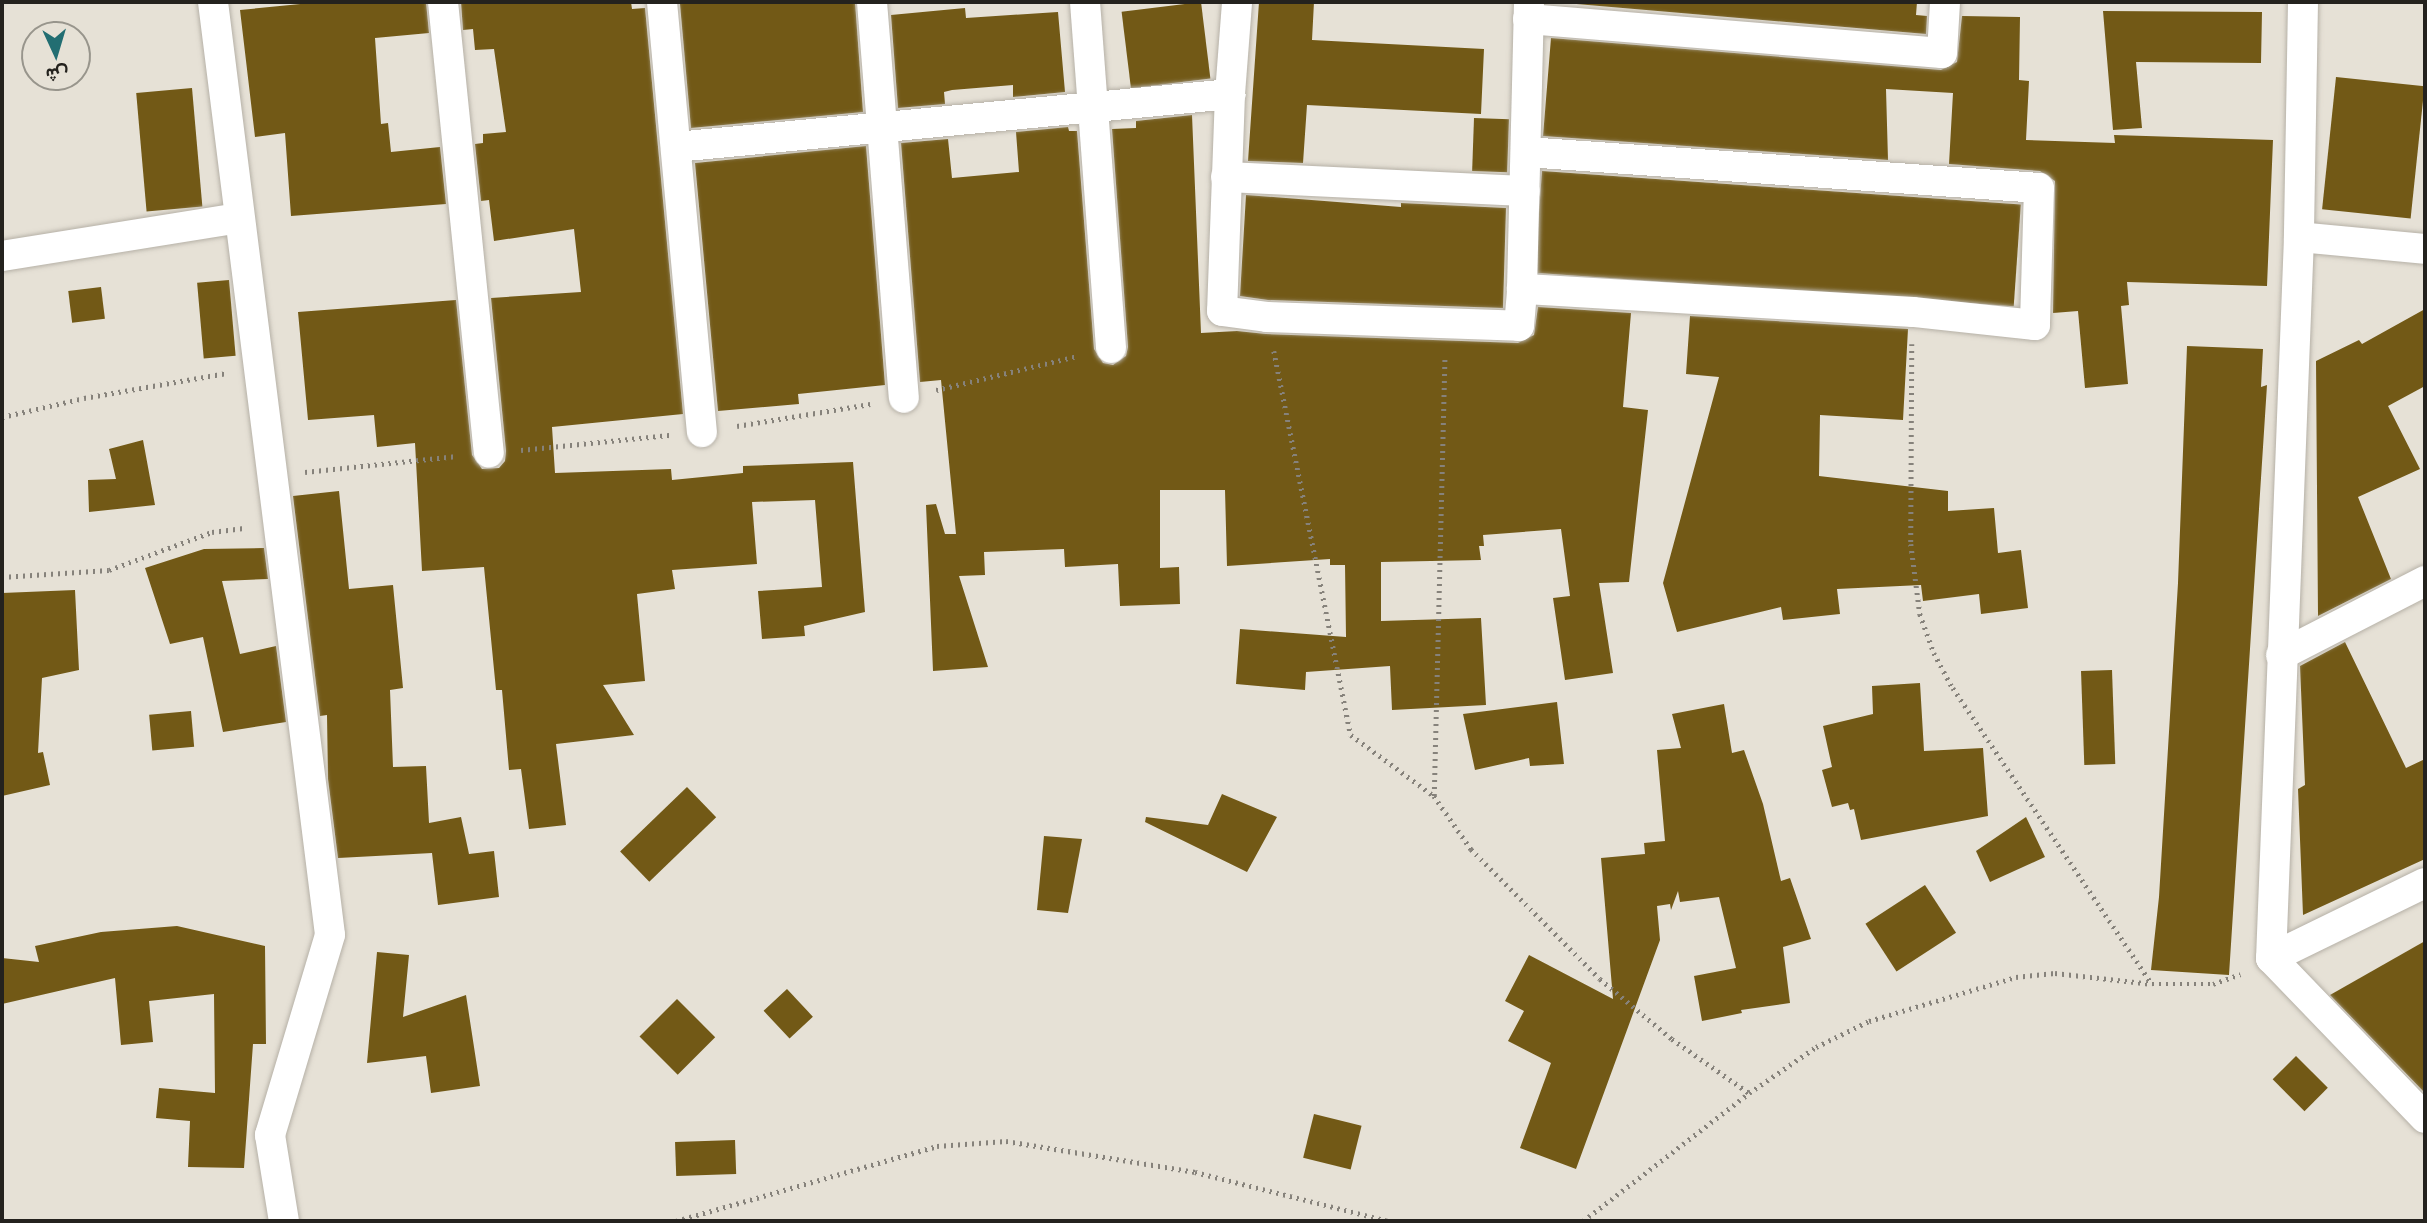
<!DOCTYPE html>
<html>
<head>
<meta charset="utf-8">
<style>
  body { margin:0 }
  #map { position:relative; width:2427px; height:1223px; overflow:hidden; background:#e6e1d6; font-family:"Public Sans",Vazirmatn,sans-serif }
  div>[style] { position:absolute }
  .building>* { inset:0; background:#725916; transform-origin:0 0 }
  .path>* { height:4.5px; margin-top:-2.25px; transform-origin:0; background:repeating-linear-gradient(90deg,#86827b 0 2px,transparent 0 7px) }
  .roads { filter:drop-shadow(0 0 2px #b6b1a7) drop-shadow(0 0 2px #b6b1a7) }
  .minor>* { height:30px; margin:-15px; padding:0 15px; transform-origin:15px; border-radius:15px; background:#fff }
  span { translate:-50% -50%; white-space:nowrap; text-align:center; line-height:1.15; -webkit-text-stroke:7px #e6e1d6; paint-order:stroke }
  .frame { position:absolute; inset:0; border:4px solid #24221e; pointer-events:none }
  .north { position:absolute; left:21px; top:21px; width:70px; height:70px; box-sizing:border-box; background:#e6e1d6; border:2px solid #98958c; border-radius:50%; rotate:176deg; font-size:19px; font-weight:700; line-height:28px; text-align:center; color:#24221e }
  .north::after { content:''; display:block; margin:auto; width:24px; height:32px; background:#226e72; clip-path:polygon(50% 0,100% 100%,50% 72%,0 100%) }
</style>
</head>
<body>
<div id="map">
  <div class="building">
    <div style="clip-path:polygon(321px 2px,426px 2px,429px 33px,375px 38px,381px 124px,388px 123px,391px 152px,440px 147px,446px 204px,291px 216px,285px 133px,255px 137px,240px 10px)"></div>
    <div style="clip-path:polygon(461px 2px,631px 2px,632px 9px,645px 8px,683px 414px,552px 427px,555px 473px,671px 469px,672px 480px,743px 473px,743px 466px,853px 462px,865px 612px,804px 626px,805px 636px,762px 639px,758px 591px,822px 587px,815px 500px,752px 502px,757px 564px,672px 570px,675px 589px,637px 594px,645px 681px,603px 685px,634px 735px,556px 744px,566px 825px,529px 829px,521px 769px,509px 770px,502px 690px,496px 690px,484px 567px,422px 571px,415px 443px,377px 447px,374px 415px,308px 420px,298px 312px,456px 300px,472px 455px,482px 469px,499px 468px,505px 461px,506px 451px,491px 298px,581px 292px,574px 229px,494px 241px,489px 200px,481px 201px,475px 144px,483px 143px,483px 134px,506px 132px,494px 49px,475px 50px,473px 29px,463px 30px)"></div>
    <div style="clip-path:polygon(700px 2px,855px 2px,863px 112px,691px 128px,680px 4px)"></div>
    <div style="left:1201px;top:2px;width:77px;height:80px;rotate:83deg"></div>
    <div style="clip-path:polygon(1259px 2px,1314px 2px,1312px 40px,1484px 49px,1481px 114px,1307px 105px,1303px 163px,1248px 161px)"></div>
    <div style="clip-path:polygon(1553px 2px,1917px 2px,1916px 15px,1927px 16px,1926px 34px)"></div>
    <div style="clip-path:polygon(965px 8px,966px 18px,1058px 12px,1065px 92px,1013px 97px,1013px 85px,952px 90px,944px 92px,945px 104px,898px 108px,891px 15px)"></div>
    <div style="clip-path:polygon(2103px 11px,2262px 12px,2261px 63px,2136px 62px,2142px 128px,2113px 130px)"></div>
    <div style="clip-path:polygon(1962px 16px,2020px 17px,2019px 80px,2029px 81px,2026px 140px,2115px 143px,2114px 135px,2273px 140px,2267px 286px,2127px 282px,2129px 305px,2121px 306px,2128px 384px,2085px 388px,2078px 311px,2053px 313px,2055px 181px,2040px 171px,1949px 164px,1953px 93px,1886px 89px,1888px 160px,1543px 136px,1551px 38px,1941px 70px,1957px 62px)"></div>
    <div style="left:2336px;top:77px;width:89px;height:133px;rotate:6deg"></div>
    <div style="left:192px;top:88px;width:119px;height:56px;rotate:85deg"></div>
    <div style="clip-path:polygon(1192px 115px,1201px 333px,1237px 331px,1266px 334px,1518px 343px,1534px 335px,1538px 307px,1631px 313px,1623px 407px,1648px 410px,1629px 582px,1599px 583px,1613px 673px,1565px 680px,1553px 598px,1570px 596px,1561px 529px,1483px 535px,1484px 546px,1479px 546px,1481px 560px,1381px 562px,1381px 621px,1481px 618px,1486px 705px,1392px 710px,1390px 666px,1306px 672px,1305px 690px,1236px 684px,1240px 629px,1346px 637px,1345px 565px,1330px 565px,1330px 559px,1227px 566px,1225px 490px,1160px 490px,1160px 568px,1179px 567px,1180px 604px,1120px 606px,1118px 564px,1065px 567px,1064px 549px,984px 552px,985px 575px,959px 576px,988px 667px,933px 671px,926px 505px,936px 504px,945px 534px,956px 534px,941px 380px,920px 382px,901px 143px,948px 139px,952px 178px,1019px 172px,1016px 132px,1068px 127px,1069px 131px,1077px 131px,1094px 349px,1103px 363px,1113px 365px,1126px 356px,1128px 347px,1112px 129px,1136px 128px,1136px 121px)"></div>
    <div style="left:1474px;top:118px;width:35px;height:53px;rotate:2deg"></div>
    <div style="clip-path:polygon(866px 146px,885px 385px,798px 394px,799px 404px,718px 411px,695px 163px)"></div>
    <div style="left:1542px;top:171px;width:480px;height:102px;rotate:4deg"></div>
    <div style="clip-path:polygon(1246px 195px,1401px 207px,1401px 203px,1506px 208px,1503px 308px,1268px 300px,1240px 296px)"></div>
    <div style="left:229px;top:280px;width:76px;height:32px;rotate:85deg"></div>
    <div style="left:101px;top:287px;width:32px;height:33px;rotate:83deg"></div>
    <div style="clip-path:polygon(2425px 309px,2425px 386px,2388px 406px,2420px 469px,2358px 497px,2391px 579px,2318px 616px,2316px 361px,2359px 340px,2362px 344px)"></div>
    <div style="clip-path:polygon(1690px 316px,1908px 329px,1903px 420px,1820px 415px,1819px 476px,1948px 491px,1948px 511px,1994px 508px,1998px 553px,2021px 550px,2028px 608px,1981px 614px,1979px 594px,1923px 601px,1921px 585px,1837px 589px,1840px 614px,1783px 620px,1781px 607px,1677px 632px,1663px 583px,1719px 377px,1686px 374px)"></div>
    <div style="clip-path:polygon(2187px 346px,2263px 349px,2261px 387px,2267px 385px,2229px 975px,2151px 970px,2159px 897px,2178px 583px)"></div>
    <div style="clip-path:polygon(143px 440px,155px 505px,89px 512px,88px 480px,116px 479px,109px 449px)"></div>
    <div style="clip-path:polygon(339px 491px,349px 589px,393px 585px,403px 688px,390px 690px,393px 767px,426px 766px,429px 823px,461px 817px,469px 854px,494px 851px,499px 897px,438px 905px,432px 853px,338px 858px,328px 779px,327px 715px,320px 716px,293px 496px)"></div>
    <div style="clip-path:polygon(264px 548px,268px 579px,222px 581px,240px 654px,276px 646px,286px 722px,223px 732px,203px 637px,170px 644px,145px 568px,204px 549px)"></div>
    <div style="clip-path:polygon(75px 590px,79px 670px,42px 678px,38px 753px,43px 752px,50px 785px,2px 796px,2px 593px)"></div>
    <div style="clip-path:polygon(2345px 642px,2406px 768px,2425px 759px,2425px 859px,2303px 915px,2298px 789px,2305px 785px,2300px 666px)"></div>
    <div style="left:2112px;top:670px;width:94px;height:31px;rotate:88deg"></div>
    <div style="clip-path:polygon(1920px 683px,1924px 751px,1983px 748px,1988px 816px,1861px 840px,1854px 809px,1850px 810px,1848px 803px,1832px 807px,1822px 770px,1832px 767px,1823px 726px,1873px 714px,1872px 686px)"></div>
    <div style="clip-path:polygon(1557px 702px,1564px 764px,1530px 766px,1529px 758px,1475px 770px,1463px 714px)"></div>
    <div style="clip-path:polygon(1724px 704px,1732px 753px,1744px 750px,1763px 804px,1781px 881px,1790px 878px,1811px 939px,1783px 947px,1790px 1003px,1741px 1010px,1742px 1013px,1702px 1021px,1694px 976px,1736px 968px,1719px 897px,1680px 902px,1678px 891px,1671px 910px,1670px 904px,1657px 906px,1660px 940px,1576px 1169px,1520px 1148px,1551px 1063px,1508px 1041px,1524px 1011px,1505px 1001px,1529px 955px,1613px 999px,1601px 858px,1645px 854px,1644px 843px,1665px 841px,1657px 750px,1681px 748px,1672px 714px)"></div>
    <div style="left:191px;top:711px;width:36px;height:42px;rotate:85deg"></div>
    <div style="left:687px;top:787px;width:42px;height:93px;rotate:46deg"></div>
    <div style="clip-path:polygon(1222px 794px,1277px 817px,1247px 872px,1145px 822px,1146px 817px,1208px 825px)"></div>
    <div style="clip-path:polygon(2026px 817px,2045px 857px,1990px 882px,1976px 851px)"></div>
    <div style="clip-path:polygon(1044px 836px,1082px 839px,1068px 913px,1037px 910px)"></div>
    <div style="left:1925px;top:885px;width:57px;height:71px;rotate:57deg"></div>
    <div style="clip-path:polygon(177px 926px,265px 946px,266px 1044px,253px 1044px,244px 1168px,188px 1167px,190px 1121px,156px 1118px,159px 1088px,215px 1093px,214px 994px,149px 1001px,153px 1042px,121px 1045px,115px 978px,2px 1004px,2px 958px,39px 962px,35px 946px,101px 932px)"></div>
    <div style="clip-path:polygon(2425px 941px,2425px 1093px,2330px 995px)"></div>
    <div style="clip-path:polygon(377px 952px,409px 955px,403px 1017px,466px 995px,480px 1086px,431px 1093px,426px 1056px,367px 1063px)"></div>
    <div style="left:787px;top:989px;width:38px;height:32px;rotate:47deg"></div>
    <div style="left:677px;top:999px;width:54px;height:53px;rotate:45deg"></div>
    <div style="left:2296px;top:1056px;width:45px;height:33px;rotate:45deg"></div>
    <div style="left:1314px;top:1114px;width:49px;height:45px;rotate:14deg"></div>
    <div style="left:735px;top:1140px;width:34px;height:60px;rotate:88deg"></div>
  </div>
  <div class="path">
    <div style="left:1912px;top:344px;width:200px;rotate:90.3deg"></div>
    <div style="left:1911px;top:544px;width:71px;rotate:82.7deg"></div>
    <div style="left:1920px;top:614px;width:41px;rotate:70.3deg"></div>
    <div style="left:1934px;top:653px;width:40px;rotate:62deg"></div>
    <div style="left:1953px;top:688px;width:357px;rotate:56.1deg"></div>
    <div style="left:1274px;top:351px;width:392px;rotate:78.7deg"></div>
    <div style="left:1351px;top:735px;width:103px;rotate:36.3deg"></div>
    <div style="left:1434px;top:796px;width:65px;rotate:55.1deg"></div>
    <div style="left:1471px;top:849px;width:183px;rotate:45.2deg"></div>
    <div style="left:1600px;top:979px;width:94px;rotate:39.8deg"></div>
    <div style="left:1672px;top:1039px;width:94px;rotate:35deg"></div>
    <div style="left:936px;top:390px;width:146px;rotate:-13.5deg"></div>
    <div style="left:2px;top:417px;width:84px;rotate:-13deg"></div>
    <div style="left:84px;top:398px;width:145px;rotate:-9.9deg"></div>
    <div style="left:737px;top:426px;width:135px;rotate:-9.4deg"></div>
    <div style="left:521px;top:450px;width:149px;rotate:-5.8deg"></div>
    <div style="left:305px;top:472px;width:153px;rotate:-6deg"></div>
    <div style="left:2px;top:577px;width:107px;rotate:-3.7deg"></div>
    <div style="left:109px;top:570px;width:110px;rotate:-20.3deg"></div>
    <div style="left:212px;top:532px;width:34px;rotate:-7deg"></div>
    <div style="left:1434px;top:796px;width:440px;rotate:-88.6deg"></div>
    <div style="left:676px;top:1221px;width:272px;rotate:-16deg"></div>
    <div style="left:937px;top:1146px;width:69px;rotate:-4.1deg"></div>
    <div style="left:1006px;top:1141px;width:192px;rotate:9.3deg"></div>
    <div style="left:1195px;top:1172px;width:199px;rotate:14.2deg"></div>
    <div style="left:1583px;top:1221px;width:210px;rotate:-37.6deg"></div>
    <div style="left:1749px;top:1093px;width:81px;rotate:-34.5deg"></div>
    <div style="left:1816px;top:1047px;width:59px;rotate:-26.1deg"></div>
    <div style="left:1869px;top:1021px;width:153px;rotate:-16.7deg"></div>
    <div style="left:2016px;top:977px;width:39px;rotate:-6deg"></div>
    <div style="left:2055px;top:973px;width:98px;rotate:6.5deg"></div>
    <div style="left:2152px;top:984px;width:61px"></div>
    <div style="left:2213px;top:984px;width:29px;rotate:-20deg"></div>
  </div>
  <div class="roads">
    <div class="minor">
      <div style="left:213px;top:2px;width:940px;rotate:82.85deg"></div>
      <div style="left:330px;top:935px;width:209px;rotate:106.7deg"></div>
      <div style="left:270px;top:1135px;width:87px;rotate:80.8deg"></div>
      <div style="left:443px;top:2px;width:453px;rotate:84.2deg"></div>
      <div style="left:662px;top:2px;width:432px;rotate:84.7deg"></div>
      <div style="left:872px;top:2px;width:397px;rotate:85.4deg"></div>
      <div style="left:1085px;top:2px;width:347px;rotate:85.7deg"></div>
      <div style="left:2303px;top:2px;width:235px;rotate:91deg"></div>
      <div style="left:2299px;top:237px;width:722px;rotate:92.22deg"></div>
      <div style="left:2271px;top:958px;width:222px;rotate:46.1deg"></div>
      <div style="left:1528px;top:19px;width:415px;rotate:4.7deg"></div>
      <div style="left:1942px;top:53px;width:51px;rotate:-86.6deg"></div>
      <div style="left:1230px;top:94px;width:217px;rotate:92.1deg"></div>
      <div style="left:1222px;top:311px;width:45px;rotate:7.6deg"></div>
      <div style="left:1267px;top:317px;width:252px;rotate:2deg"></div>
      <div style="left:1519px;top:326px;width:37px;rotate:-85deg"></div>
      <div style="left:676px;top:147px;width:557px;rotate:-5.46deg"></div>
      <div style="left:1230px;top:94px;width:92px;rotate:-85.6deg"></div>
      <div style="left:1526px;top:152px;width:514px;rotate:4.01deg"></div>
      <div style="left:2039px;top:188px;width:137px;rotate:91.7deg"></div>
      <div style="left:2035px;top:325px;width:123px;rotate:-173.9deg"></div>
      <div style="left:1913px;top:312px;width:392px;rotate:-176.6deg"></div>
      <div style="left:1522px;top:289px;width:287px;rotate:-88.6deg"></div>
      <div style="left:1226px;top:177px;width:299px;rotate:2.7deg"></div>
      <div style="left:2299px;top:237px;width:127px;rotate:5.4deg"></div>
      <div style="left:2px;top:256px;width:240px;rotate:-9.1deg"></div>
      <div style="left:2281px;top:655px;width:162px;rotate:-27.2deg"></div>
      <div style="left:2271px;top:958px;width:171px;rotate:-26deg"></div>
    </div>
  </div>
  <div class="frame"></div>
  <div class="north">ش</div>
</div>
</body>
</html>
